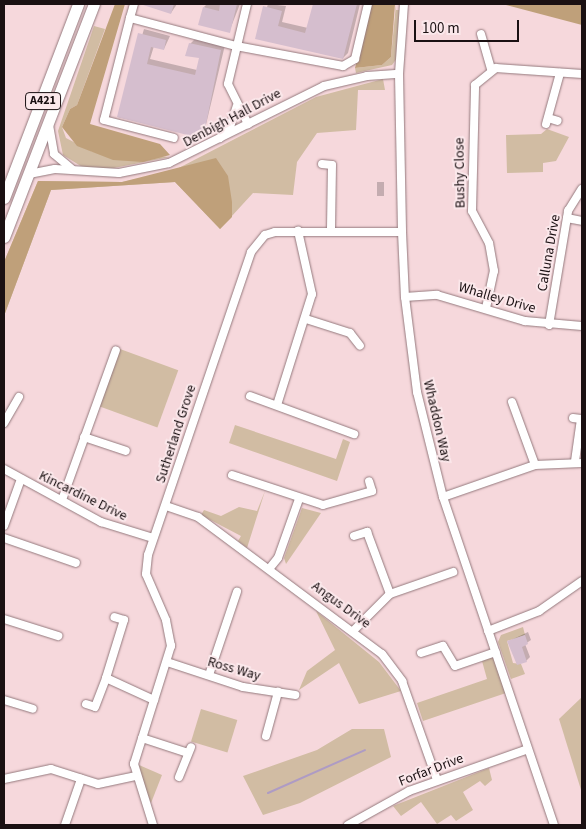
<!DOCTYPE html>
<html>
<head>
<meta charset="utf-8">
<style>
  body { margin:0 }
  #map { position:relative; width:586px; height:829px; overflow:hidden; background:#f6d8dc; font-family:"Source Sans 3",sans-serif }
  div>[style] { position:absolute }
  .green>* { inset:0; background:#d1bca3; transform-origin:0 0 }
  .forest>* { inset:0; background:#bfa07a }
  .shadow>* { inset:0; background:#0003; transform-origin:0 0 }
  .stream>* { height:2px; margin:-1px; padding:0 1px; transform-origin:1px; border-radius:1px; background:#ae9bc4 }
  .building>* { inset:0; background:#d5bece }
  .roads { filter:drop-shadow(0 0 1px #94797d) drop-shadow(0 0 1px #94797d) }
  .minor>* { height:8px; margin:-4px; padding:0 4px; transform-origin:4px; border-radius:4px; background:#fff }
  .highway>* { height:11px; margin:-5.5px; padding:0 5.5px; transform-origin:5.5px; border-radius:5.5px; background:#fff }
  span { translate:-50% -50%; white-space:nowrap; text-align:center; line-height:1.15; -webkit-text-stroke:4px #fbe8eb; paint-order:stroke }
  .shield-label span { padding:1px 4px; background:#fbe8eb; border:1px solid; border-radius:4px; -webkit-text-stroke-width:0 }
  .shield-label { font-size:12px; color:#1a1012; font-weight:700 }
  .street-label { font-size:14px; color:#1a1012 }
  .frame { position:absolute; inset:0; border:5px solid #1a1012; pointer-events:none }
  .scale { position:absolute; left:414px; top:20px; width:105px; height:22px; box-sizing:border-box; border:2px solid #1a1012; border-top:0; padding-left:6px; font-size:15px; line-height:18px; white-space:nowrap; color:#1a1012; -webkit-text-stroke:4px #fbe8eb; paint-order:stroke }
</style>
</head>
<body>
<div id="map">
  <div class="green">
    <div style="clip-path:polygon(396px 4px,396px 10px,400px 10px,397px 58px,392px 65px,356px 73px,355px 68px,382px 65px,391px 57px)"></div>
    <div style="clip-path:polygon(94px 26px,105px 29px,77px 105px,70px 109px,62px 127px,66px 138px,93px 152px,170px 157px,114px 168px,84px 168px,63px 155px,58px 131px)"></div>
    <div style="clip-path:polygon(383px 79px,385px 90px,358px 90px,356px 130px,317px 133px,297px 162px,293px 195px,253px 193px,220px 229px,175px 182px,51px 190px,4px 316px,4px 262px,38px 181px,122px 182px,171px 172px,316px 97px)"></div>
    <div style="clip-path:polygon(547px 129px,569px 137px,556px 161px,543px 163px,543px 172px,507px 173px,506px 135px,541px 134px)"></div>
    <div style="left:120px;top:349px;width:62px;height:61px;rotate:20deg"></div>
    <div style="clip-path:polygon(235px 425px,336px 459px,343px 439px,350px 442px,337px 481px,229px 443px)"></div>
    <div style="clip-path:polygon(265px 491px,247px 548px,238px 541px,241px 536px,201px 515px,204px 510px,221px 516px,239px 507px,257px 511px)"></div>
    <div style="clip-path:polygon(302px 508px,321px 513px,286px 564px,284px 558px)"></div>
    <div style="clip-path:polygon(316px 611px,379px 662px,401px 691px,359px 704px,339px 663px,299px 690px,307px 671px,335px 650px)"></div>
    <div style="clip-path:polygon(523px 627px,525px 635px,507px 641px,513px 663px,521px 664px,525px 674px,511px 679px,498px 642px,501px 635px)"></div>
    <div style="clip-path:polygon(493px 657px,506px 693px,423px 721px,417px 703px,487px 679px,482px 661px)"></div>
    <div style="clip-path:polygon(582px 697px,582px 793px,559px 719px)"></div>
    <div style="left:201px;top:709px;width:38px;height:34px;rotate:17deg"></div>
    <div style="clip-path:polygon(352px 729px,384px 729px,391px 757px,300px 803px,263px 815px,243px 776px,317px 750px)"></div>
    <div style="clip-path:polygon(139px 765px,162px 775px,151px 803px,145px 788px)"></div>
    <div style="clip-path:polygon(489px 768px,492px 780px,485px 786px,480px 781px,463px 792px,473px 810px,456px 821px,451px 815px,437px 824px,421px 802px,401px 816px,393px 806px)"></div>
  </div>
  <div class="forest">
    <div style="clip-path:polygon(115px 4px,125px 4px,90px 124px,160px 144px,170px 155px,143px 162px,113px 160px,77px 146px,62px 127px,70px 109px,77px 105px)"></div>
    <div style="clip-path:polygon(371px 4px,395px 4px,391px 57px,382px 65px,355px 68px)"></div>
    <div style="clip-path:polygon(502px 4px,582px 4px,582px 25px)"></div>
    <div style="clip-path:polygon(216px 158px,228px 176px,232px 202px,232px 217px,220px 229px,175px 182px,51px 190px,4px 316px,4px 262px,38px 181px,122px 182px)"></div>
  </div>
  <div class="shadow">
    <div style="clip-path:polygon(149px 4px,177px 4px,171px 13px)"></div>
    <div style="clip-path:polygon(207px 4px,240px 4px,229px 32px,204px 7px)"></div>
    <div style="clip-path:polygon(268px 4px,286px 6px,282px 22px,308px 28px,314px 4px,360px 4px,348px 53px,343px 58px,257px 38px)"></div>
    <div style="clip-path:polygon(144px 29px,170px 36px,164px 49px,154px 46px,150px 59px,197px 70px,200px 57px,190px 44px,195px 39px,225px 45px,203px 137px,118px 117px)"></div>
    <div style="left:377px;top:182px;width:7px;height:14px"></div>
    <div style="clip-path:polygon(528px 632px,531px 640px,525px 644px,530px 657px,526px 661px,509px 641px)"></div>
  </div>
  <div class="stream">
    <div style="left:268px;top:793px;width:106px;rotate:-23.9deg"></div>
  </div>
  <div class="building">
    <div style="clip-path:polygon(140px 4px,174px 4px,171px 14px)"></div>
    <div style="clip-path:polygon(220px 4px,237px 4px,230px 33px,198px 25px,203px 7px,219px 11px)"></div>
    <div style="clip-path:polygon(313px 4px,357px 4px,343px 59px,255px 39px,263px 6px,282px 11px,278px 26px,305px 33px)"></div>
    <div style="clip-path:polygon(138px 33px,166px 40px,164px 50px,151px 47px,147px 64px,195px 75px,199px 58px,185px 56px,189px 43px,221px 50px,203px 139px,117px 117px)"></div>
    <div style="clip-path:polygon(525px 635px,528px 644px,522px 647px,527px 662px,517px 665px,507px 641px)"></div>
  </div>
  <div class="roads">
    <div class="minor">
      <div style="left:134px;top:4px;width:15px;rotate:106deg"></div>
      <div style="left:130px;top:18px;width:110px;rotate:14.8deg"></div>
      <div style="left:236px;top:46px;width:109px;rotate:10.6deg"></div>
      <div style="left:343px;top:66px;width:14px;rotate:-30deg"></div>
      <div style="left:355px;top:59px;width:57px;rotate:-76.7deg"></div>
      <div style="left:247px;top:4px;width:82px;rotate:103.4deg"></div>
      <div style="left:228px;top:84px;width:45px;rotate:63.4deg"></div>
      <div style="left:404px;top:4px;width:70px;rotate:94.1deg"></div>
      <div style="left:399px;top:74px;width:158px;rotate:88.9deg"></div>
      <div style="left:402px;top:232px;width:65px;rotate:87.4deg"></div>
      <div style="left:405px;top:297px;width:96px;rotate:82.8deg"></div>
      <div style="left:417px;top:392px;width:108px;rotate:76.1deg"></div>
      <div style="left:443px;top:497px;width:346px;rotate:71.3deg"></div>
      <div style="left:130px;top:18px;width:105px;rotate:104.3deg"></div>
      <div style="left:104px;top:120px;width:72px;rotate:14.4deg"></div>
      <div style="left:481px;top:34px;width:36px;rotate:74deg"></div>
      <div style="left:548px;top:118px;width:10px;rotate:17deg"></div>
      <div style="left:546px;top:124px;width:53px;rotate:-74.6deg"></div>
      <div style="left:49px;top:125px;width:29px;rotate:80deg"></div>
      <div style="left:54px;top:154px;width:23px;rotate:40deg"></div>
      <div style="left:220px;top:138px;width:15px;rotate:-48deg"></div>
      <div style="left:230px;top:127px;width:22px;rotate:-72deg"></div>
      <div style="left:322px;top:164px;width:10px;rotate:6deg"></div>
      <div style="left:332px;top:165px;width:67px;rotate:90.9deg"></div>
      <div style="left:29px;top:174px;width:26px;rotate:-11deg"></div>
      <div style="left:55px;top:169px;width:64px;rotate:3.6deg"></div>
      <div style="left:119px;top:173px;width:51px;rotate:-11.3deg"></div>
      <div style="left:169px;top:163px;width:173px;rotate:-26.4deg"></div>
      <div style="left:324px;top:86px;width:44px;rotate:-13.1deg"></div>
      <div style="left:367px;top:76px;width:32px;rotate:-4deg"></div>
      <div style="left:567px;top:218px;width:15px;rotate:11deg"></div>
      <div style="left:405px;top:297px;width:32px;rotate:-4deg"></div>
      <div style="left:437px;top:295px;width:92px;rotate:16.5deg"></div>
      <div style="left:525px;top:321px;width:57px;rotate:5deg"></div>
      <div style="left:486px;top:308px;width:38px;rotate:-78deg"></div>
      <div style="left:494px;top:271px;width:28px;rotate:-100deg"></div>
      <div style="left:489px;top:243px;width:36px;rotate:-118deg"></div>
      <div style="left:472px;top:211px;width:126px;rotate:-88.6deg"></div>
      <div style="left:475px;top:85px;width:27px;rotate:-39deg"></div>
      <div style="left:496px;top:68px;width:86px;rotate:4deg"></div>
      <div style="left:306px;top:319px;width:46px;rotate:17.7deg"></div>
      <div style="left:350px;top:333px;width:16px;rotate:52deg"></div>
      <div style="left:549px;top:325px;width:116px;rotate:-80.5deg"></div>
      <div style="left:568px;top:211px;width:26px;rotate:-58deg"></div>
      <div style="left:250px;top:396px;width:111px;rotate:20.1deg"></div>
      <div style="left:512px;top:402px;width:67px;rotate:69.9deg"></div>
      <div style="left:277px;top:405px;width:116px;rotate:-72.5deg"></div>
      <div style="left:312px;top:294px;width:65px;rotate:-102.5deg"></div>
      <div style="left:573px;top:418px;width:8px;rotate:7deg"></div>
      <div style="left:581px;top:419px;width:42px;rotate:98.1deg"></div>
      <div style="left:4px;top:423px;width:30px;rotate:-60deg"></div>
      <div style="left:84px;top:437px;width:44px;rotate:18.4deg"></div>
      <div style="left:4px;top:469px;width:111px;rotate:28.7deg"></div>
      <div style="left:101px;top:522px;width:54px;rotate:17.1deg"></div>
      <div style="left:232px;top:475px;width:96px;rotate:18.2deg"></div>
      <div style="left:323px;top:505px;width:51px;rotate:-15.9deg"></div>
      <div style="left:372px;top:491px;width:10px;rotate:-107deg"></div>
      <div style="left:443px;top:497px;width:97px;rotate:-19.2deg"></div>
      <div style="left:535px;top:465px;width:47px;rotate:-2.4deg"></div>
      <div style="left:62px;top:500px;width:159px;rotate:-70.2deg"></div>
      <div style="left:166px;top:506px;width:34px;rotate:19deg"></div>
      <div style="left:198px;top:517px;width:229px;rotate:36.7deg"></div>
      <div style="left:382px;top:654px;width:34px;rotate:53deg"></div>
      <div style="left:402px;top:681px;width:105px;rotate:70.5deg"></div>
      <div style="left:4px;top:526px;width:50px;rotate:-70.1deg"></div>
      <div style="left:354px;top:536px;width:14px;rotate:-17deg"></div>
      <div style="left:367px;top:532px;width:66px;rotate:69.6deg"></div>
      <div style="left:4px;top:538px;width:76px;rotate:19.1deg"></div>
      <div style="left:269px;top:569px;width:14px;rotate:-51deg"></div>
      <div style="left:278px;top:558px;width:63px;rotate:-70.4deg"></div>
      <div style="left:4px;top:619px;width:57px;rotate:17.5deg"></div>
      <div style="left:354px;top:630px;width:51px;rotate:-45deg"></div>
      <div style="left:390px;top:594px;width:67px;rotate:-19.2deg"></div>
      <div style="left:488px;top:631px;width:55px;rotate:-21.4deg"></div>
      <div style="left:539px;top:611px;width:52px;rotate:-34.9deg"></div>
      <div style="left:421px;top:653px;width:23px;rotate:-18deg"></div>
      <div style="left:443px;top:646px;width:23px;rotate:59deg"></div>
      <div style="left:455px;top:666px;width:43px;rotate:-18.9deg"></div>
      <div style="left:167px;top:662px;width:80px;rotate:18.2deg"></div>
      <div style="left:243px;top:687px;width:53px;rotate:8.7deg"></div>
      <div style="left:209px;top:675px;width:88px;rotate:-71.4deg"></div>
      <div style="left:106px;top:678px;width:53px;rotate:24.6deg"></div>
      <div style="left:4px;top:700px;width:30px;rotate:17deg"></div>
      <div style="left:86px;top:704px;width:9px;rotate:18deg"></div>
      <div style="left:95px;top:707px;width:31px;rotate:-69deg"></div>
      <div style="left:106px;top:678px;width:61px;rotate:-72.8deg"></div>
      <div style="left:124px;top:620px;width:10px;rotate:-163deg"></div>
      <div style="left:266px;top:736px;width:46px;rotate:-74.7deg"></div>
      <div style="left:142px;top:738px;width:48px;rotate:18.1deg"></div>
      <div style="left:179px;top:777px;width:32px;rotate:-68deg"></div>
      <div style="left:4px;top:779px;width:48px;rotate:-12deg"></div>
      <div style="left:51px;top:769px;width:49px;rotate:17.7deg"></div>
      <div style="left:98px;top:784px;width:38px;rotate:-12deg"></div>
      <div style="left:65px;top:825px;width:49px;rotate:-70.8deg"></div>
      <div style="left:153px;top:825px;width:64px;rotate:-107.3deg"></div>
      <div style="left:134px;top:764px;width:124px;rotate:-72.6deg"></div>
      <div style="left:171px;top:646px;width:26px;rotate:-101deg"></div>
      <div style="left:166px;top:620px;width:50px;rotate:-113.5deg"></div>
      <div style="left:146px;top:574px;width:19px;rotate:-84deg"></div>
      <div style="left:148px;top:555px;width:320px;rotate:-71.2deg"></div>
      <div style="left:251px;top:252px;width:22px;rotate:-51deg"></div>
      <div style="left:265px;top:235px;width:10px;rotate:-17deg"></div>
      <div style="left:275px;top:232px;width:127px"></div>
      <div style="left:348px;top:825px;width:70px;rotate:-29.1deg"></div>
      <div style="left:409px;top:791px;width:126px;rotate:-19.4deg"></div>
    </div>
    <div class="highway">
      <div style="left:4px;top:198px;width:208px;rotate:-69.1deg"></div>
      <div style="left:4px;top:237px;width:250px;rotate:-68.9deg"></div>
    </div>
  </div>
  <div class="shield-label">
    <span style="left:43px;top:101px">A421</span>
  </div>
  <div class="street-label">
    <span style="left:232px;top:118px;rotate:-28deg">Denbigh Hall Drive</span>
    <span style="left:460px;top:173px;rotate:-91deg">Bushy Close</span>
    <span style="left:549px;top:253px;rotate:-80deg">Calluna Drive</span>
    <span style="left:497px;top:298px;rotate:16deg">Whalley Drive</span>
    <span style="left:437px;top:421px;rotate:77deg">Whaddon Way</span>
    <span style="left:176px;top:434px;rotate:-72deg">Sutherland Grove</span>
    <span style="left:83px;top:496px;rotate:26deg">Kincardine Drive</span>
    <span style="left:341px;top:605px;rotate:36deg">Angus Drive</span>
    <span style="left:234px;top:669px;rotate:16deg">Ross Way</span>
    <span style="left:431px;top:770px;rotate:-21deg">Forfar Drive</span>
  </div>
  <div class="frame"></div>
  <div class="scale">100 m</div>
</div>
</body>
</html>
